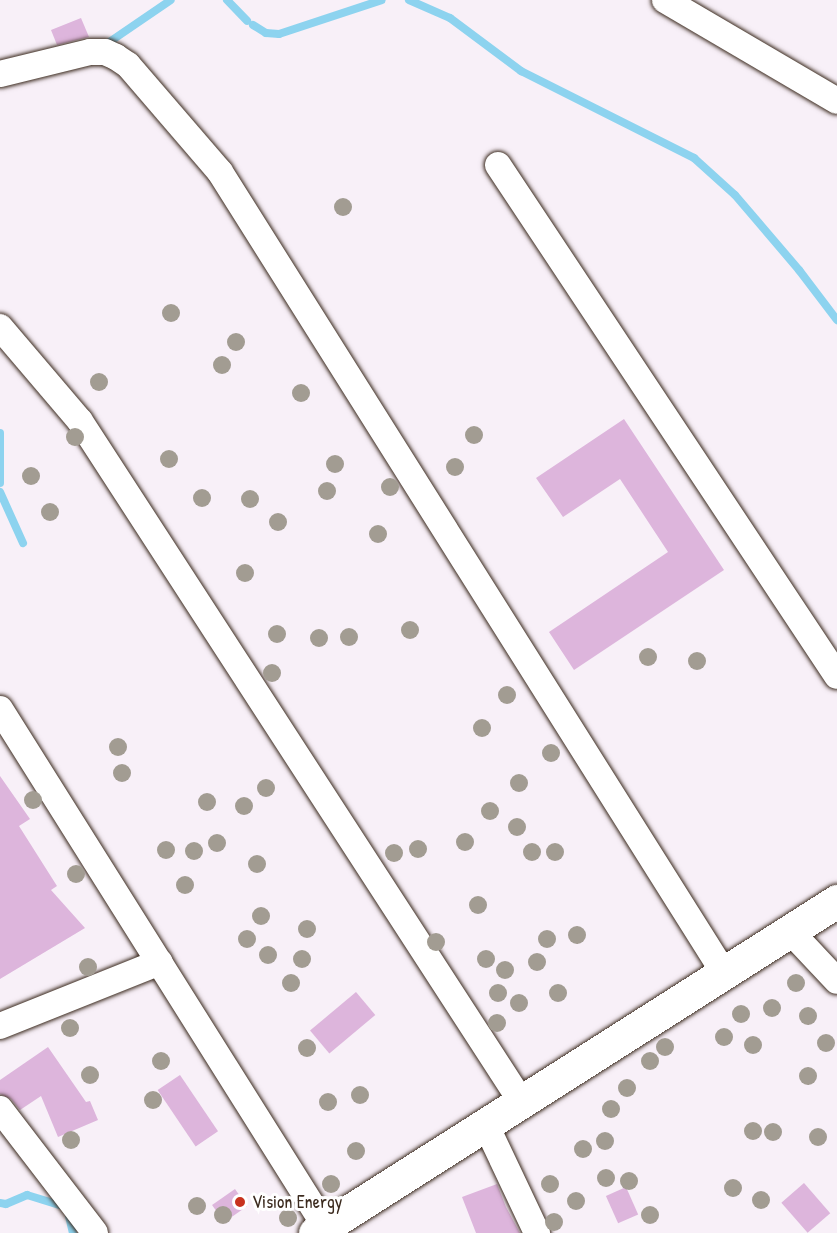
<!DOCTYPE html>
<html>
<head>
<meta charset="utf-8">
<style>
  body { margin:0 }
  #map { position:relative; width:837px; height:1233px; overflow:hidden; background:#f8f0f8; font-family:"Patrick Hand",sans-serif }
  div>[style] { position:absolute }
  .stream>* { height:8px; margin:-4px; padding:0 4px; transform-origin:4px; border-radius:4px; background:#8dd3ef }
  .building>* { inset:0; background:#ddb5dc; transform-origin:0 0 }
  .roads { filter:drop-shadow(0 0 2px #3b2a1e) drop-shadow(0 0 2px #3b2a1e) }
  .minor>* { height:26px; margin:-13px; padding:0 13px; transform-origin:13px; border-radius:13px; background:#fff }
  .major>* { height:33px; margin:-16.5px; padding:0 16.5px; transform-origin:16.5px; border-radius:16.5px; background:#fff }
  .trees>* { width:18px; height:18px; margin:-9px; border-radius:50%; background:#a29c92 }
  .dots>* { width:16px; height:16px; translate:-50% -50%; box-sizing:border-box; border:3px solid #fff; border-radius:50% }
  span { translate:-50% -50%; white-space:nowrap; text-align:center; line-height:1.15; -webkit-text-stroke:6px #fff; paint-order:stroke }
  .poi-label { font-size:18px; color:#3b2a1e }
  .left { translate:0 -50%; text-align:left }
</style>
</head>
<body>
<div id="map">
  <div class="stream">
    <div style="left:227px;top:0;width:29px;rotate:46deg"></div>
    <div style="left:409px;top:0;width:45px;rotate:23.7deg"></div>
    <div style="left:450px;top:18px;width:89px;rotate:36.7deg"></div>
    <div style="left:521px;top:71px;width:194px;rotate:26.7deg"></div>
    <div style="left:694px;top:158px;width:55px;rotate:42.1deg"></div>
    <div style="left:735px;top:195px;width:99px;rotate:49.5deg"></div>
    <div style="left:799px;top:270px;width:63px;rotate:52.8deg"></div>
    <div style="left:253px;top:25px;width:15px;rotate:32deg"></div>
    <div style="left:266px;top:33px;width:13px;rotate:4deg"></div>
    <div style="left:279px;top:34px;width:108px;rotate:-18.3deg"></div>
    <div style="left:102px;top:47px;width:83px;rotate:-34.3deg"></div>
    <div style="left:0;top:433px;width:50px;rotate:90deg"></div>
    <div style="left:0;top:492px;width:56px;rotate:65.7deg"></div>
    <div style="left:0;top:1203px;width:6px;rotate:9deg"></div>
    <div style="left:6px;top:1204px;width:23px;rotate:-23deg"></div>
    <div style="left:27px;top:1195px;width:37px;rotate:17deg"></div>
    <div style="left:69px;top:1216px;width:17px;rotate:77deg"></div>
  </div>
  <div class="building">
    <div style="clip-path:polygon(81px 18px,89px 37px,57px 45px,51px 30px)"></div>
    <div style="clip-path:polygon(624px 419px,724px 570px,574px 670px,549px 632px,668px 552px,620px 479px,563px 517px,536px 478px)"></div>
    <div style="clip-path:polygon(0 776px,30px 819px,19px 826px,57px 886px,51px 890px,85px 928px,0 979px)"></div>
    <div style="left:356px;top:992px;width:30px;height:60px;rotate:50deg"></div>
    <div style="clip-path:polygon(48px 1047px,86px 1102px,90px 1101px,98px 1120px,58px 1137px,41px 1096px,20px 1110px,11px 1099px,0 1094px,0 1080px)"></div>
    <div style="left:180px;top:1075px;width:68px;height:27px;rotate:56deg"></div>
    <div style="left:804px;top:1183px;width:40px;height:30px;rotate:49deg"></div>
    <div style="clip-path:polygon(497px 1184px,506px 1207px,520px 1233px,476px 1233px,462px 1197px)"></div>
    <div style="left:626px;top:1187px;width:30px;height:22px;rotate:66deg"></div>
    <div style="left:235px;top:1189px;width:21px;height:28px;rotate:55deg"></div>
  </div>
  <div class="roads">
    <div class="minor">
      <div style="left:665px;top:0;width:199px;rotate:30.4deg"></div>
      <div style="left:0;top:74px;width:93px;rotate:-13.7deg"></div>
      <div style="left:90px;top:52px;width:15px"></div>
      <div style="left:105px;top:52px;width:12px;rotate:24deg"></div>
      <div style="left:116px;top:57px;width:14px;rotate:34deg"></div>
      <div style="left:128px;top:65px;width:141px;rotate:49.3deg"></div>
      <div style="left:220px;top:172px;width:946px;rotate:57.82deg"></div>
      <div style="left:498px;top:165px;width:613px;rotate:56.44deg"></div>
      <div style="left:0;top:327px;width:123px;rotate:49.6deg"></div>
      <div style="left:80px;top:421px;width:810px;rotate:57.04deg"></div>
      <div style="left:0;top:709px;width:611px;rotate:57.85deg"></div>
      <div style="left:791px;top:932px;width:67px;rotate:46.8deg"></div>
      <div style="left:0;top:1026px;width:172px;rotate:-21.8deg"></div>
      <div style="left:0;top:1109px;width:156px;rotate:52.5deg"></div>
      <div style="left:485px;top:1123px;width:122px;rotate:64.7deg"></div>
    </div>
    <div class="major">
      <div style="left:315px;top:1233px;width:619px;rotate:-32.46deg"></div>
    </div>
  </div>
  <div class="trees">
    <div style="left:343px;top:207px"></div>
    <div style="left:171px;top:313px"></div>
    <div style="left:236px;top:342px"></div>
    <div style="left:222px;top:365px"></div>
    <div style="left:99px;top:382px"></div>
    <div style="left:301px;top:393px"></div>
    <div style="left:474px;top:435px"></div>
    <div style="left:75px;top:437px"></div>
    <div style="left:169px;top:459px"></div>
    <div style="left:335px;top:464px"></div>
    <div style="left:455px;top:467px"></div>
    <div style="left:31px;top:476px"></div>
    <div style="left:390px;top:487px"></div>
    <div style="left:327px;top:491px"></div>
    <div style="left:202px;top:498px"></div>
    <div style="left:250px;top:499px"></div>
    <div style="left:50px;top:512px"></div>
    <div style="left:278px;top:522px"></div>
    <div style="left:378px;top:534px"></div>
    <div style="left:245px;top:573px"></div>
    <div style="left:410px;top:630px"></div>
    <div style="left:277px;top:634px"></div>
    <div style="left:349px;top:637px"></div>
    <div style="left:319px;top:638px"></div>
    <div style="left:648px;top:657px"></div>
    <div style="left:697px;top:661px"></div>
    <div style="left:272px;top:673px"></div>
    <div style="left:507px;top:695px"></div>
    <div style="left:482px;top:728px"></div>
    <div style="left:118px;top:747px"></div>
    <div style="left:551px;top:753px"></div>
    <div style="left:122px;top:773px"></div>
    <div style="left:519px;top:783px"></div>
    <div style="left:266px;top:788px"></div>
    <div style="left:33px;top:800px"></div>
    <div style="left:207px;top:802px"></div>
    <div style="left:244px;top:806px"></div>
    <div style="left:490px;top:811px"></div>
    <div style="left:517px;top:827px"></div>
    <div style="left:465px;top:842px"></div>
    <div style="left:217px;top:843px"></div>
    <div style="left:418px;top:849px"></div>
    <div style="left:166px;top:850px"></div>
    <div style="left:194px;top:851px"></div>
    <div style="left:532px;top:852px"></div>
    <div style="left:555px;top:852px"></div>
    <div style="left:394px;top:853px"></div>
    <div style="left:257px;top:864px"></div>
    <div style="left:76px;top:874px"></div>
    <div style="left:185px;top:885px"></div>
    <div style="left:478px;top:905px"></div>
    <div style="left:261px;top:916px"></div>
    <div style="left:307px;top:929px"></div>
    <div style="left:577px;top:935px"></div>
    <div style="left:247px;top:939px"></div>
    <div style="left:547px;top:939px"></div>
    <div style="left:436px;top:942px"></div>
    <div style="left:268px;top:955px"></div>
    <div style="left:302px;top:959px"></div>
    <div style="left:486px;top:959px"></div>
    <div style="left:537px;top:962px"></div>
    <div style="left:88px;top:967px"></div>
    <div style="left:505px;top:970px"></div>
    <div style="left:291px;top:983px"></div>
    <div style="left:796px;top:983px"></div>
    <div style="left:498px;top:993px"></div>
    <div style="left:558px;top:993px"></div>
    <div style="left:519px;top:1003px"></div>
    <div style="left:772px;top:1008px"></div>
    <div style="left:741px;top:1014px"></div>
    <div style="left:808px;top:1016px"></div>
    <div style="left:497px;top:1023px"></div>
    <div style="left:70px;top:1028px"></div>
    <div style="left:724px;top:1037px"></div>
    <div style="left:826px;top:1043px"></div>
    <div style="left:753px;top:1045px"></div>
    <div style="left:665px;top:1047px"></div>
    <div style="left:307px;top:1048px"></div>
    <div style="left:161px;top:1061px"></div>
    <div style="left:650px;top:1061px"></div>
    <div style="left:90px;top:1075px"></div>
    <div style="left:808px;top:1076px"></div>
    <div style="left:627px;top:1088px"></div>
    <div style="left:360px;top:1095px"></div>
    <div style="left:153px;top:1100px"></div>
    <div style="left:328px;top:1102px"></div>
    <div style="left:611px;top:1109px"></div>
    <div style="left:753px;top:1131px"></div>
    <div style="left:773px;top:1132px"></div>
    <div style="left:818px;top:1137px"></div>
    <div style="left:71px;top:1140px"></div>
    <div style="left:605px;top:1141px"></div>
    <div style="left:583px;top:1149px"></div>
    <div style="left:356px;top:1151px"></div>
    <div style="left:606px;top:1178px"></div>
    <div style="left:629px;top:1181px"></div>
    <div style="left:331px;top:1184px"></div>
    <div style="left:550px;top:1184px"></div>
    <div style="left:733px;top:1188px"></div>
    <div style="left:761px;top:1200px"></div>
    <div style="left:576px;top:1201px"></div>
    <div style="left:197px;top:1206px"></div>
    <div style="left:223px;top:1215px"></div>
    <div style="left:650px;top:1215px"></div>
    <div style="left:288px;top:1218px"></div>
    <div style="left:554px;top:1222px"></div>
  </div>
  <div class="dots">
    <div style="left:240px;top:1202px;background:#c8321e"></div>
  </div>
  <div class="poi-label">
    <span class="left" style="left:252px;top:1202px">Vision Energy</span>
  </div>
</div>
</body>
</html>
